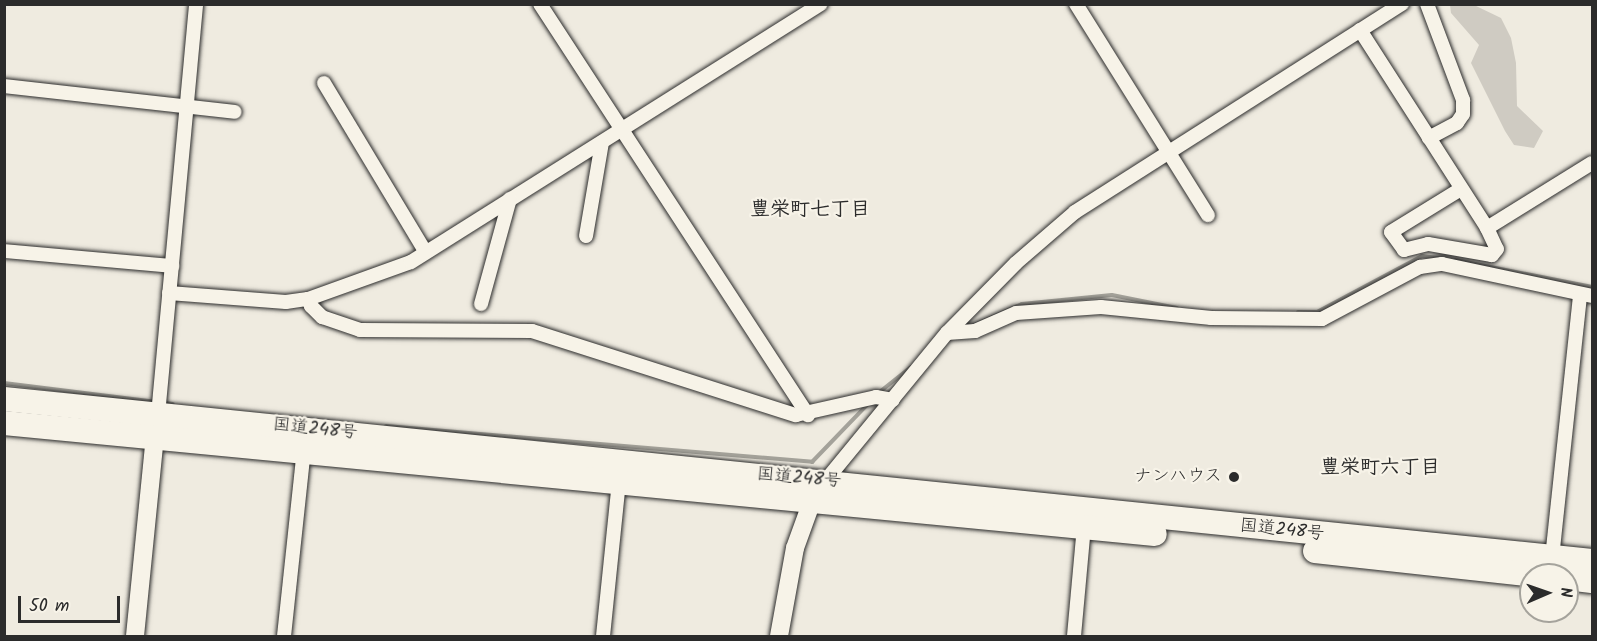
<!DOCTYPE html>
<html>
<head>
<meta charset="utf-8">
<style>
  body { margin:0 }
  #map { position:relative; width:1597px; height:641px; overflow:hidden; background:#efebe0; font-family:Kalam,"Klee One",sans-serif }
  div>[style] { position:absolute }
  .green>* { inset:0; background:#cfcbc2 }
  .stream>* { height:4px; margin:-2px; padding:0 2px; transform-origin:2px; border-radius:2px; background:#a4a29a }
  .roads { filter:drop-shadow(0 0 2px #2b2b2b) drop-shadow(0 0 2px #2b2b2b) }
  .street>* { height:14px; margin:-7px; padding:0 7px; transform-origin:7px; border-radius:7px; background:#f7f3e8 }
  .secondary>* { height:18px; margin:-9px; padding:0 9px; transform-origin:9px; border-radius:9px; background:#f7f3e8 }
  .highway>* { height:24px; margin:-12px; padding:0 12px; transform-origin:12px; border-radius:12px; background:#f7f3e8 }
  .dots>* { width:16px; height:16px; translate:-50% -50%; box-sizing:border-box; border:3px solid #f7f3e8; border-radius:50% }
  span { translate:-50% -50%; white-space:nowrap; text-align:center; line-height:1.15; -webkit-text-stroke:4.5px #f7f3e8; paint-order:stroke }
  .street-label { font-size:18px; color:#2b2b2b }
  .poi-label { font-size:18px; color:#2b2b2b }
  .right { translate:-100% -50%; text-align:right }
  .neighbourhood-label { font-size:20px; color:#2b2b2b; font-weight:700 }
  .frame { position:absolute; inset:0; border:6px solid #2b2b2b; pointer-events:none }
  .north { position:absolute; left:1519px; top:563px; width:60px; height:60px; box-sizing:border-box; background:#f7f3e8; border:2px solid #a5a39c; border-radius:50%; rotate:88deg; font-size:16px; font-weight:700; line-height:24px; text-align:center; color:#2b2b2b }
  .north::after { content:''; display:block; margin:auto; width:21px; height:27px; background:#2b2b2b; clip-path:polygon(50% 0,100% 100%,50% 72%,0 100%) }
  .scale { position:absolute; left:18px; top:596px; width:102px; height:27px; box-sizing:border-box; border:3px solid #2b2b2b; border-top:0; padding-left:8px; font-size:18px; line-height:21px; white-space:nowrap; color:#2b2b2b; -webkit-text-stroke:4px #f7f3e8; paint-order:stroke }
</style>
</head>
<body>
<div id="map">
  <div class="green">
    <div style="clip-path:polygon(1450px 5px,1474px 5px,1501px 18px,1511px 38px,1516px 63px,1517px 106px,1543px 131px,1534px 148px,1514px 145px,1505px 131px,1471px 63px,1479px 45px,1451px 13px)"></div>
  </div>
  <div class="stream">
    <div style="left:1455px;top:260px;width:140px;rotate:11.1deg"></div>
    <div style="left:1298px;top:312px;width:19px"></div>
    <div style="left:1317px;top:312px;width:119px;rotate:-28.1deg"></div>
    <div style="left:1422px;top:256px;width:16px;rotate:7deg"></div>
    <div style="left:974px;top:325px;width:52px;rotate:-23.6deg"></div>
    <div style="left:1022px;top:304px;width:90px;rotate:-5.7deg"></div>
    <div style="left:1112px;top:295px;width:66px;rotate:11.3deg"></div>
    <div style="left:4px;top:383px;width:170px;rotate:7.1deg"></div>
    <div style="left:877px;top:394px;width:43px;rotate:-38.5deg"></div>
    <div style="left:386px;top:426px;width:428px;rotate:4.8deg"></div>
    <div style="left:812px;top:462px;width:81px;rotate:-46deg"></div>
  </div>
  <div class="roads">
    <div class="street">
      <div style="left:540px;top:4px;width:491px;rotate:56.9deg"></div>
      <div style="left:1076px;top:4px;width:249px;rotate:58deg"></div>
      <div style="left:1427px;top:4px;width:103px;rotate:69.4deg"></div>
      <div style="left:1463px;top:100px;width:14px;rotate:90deg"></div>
      <div style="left:1463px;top:114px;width:11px;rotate:124deg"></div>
      <div style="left:1457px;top:123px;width:32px;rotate:152deg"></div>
      <div style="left:1360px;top:30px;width:235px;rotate:57.3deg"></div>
      <div style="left:1487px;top:228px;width:23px;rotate:65deg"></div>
      <div style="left:1497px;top:249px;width:8px;rotate:130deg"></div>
      <div style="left:1492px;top:255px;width:65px;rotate:-170.2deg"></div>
      <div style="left:1428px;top:244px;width:25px;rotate:166deg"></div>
      <div style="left:1404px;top:250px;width:22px;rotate:-126deg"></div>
      <div style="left:1391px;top:232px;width:82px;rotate:-31.6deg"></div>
      <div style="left:324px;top:83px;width:196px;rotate:59deg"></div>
      <div style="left:4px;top:86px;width:232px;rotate:6.4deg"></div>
      <div style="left:1487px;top:228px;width:123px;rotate:-31.8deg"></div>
      <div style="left:586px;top:236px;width:95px;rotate:-80.3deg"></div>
      <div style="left:4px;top:251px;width:169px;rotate:5.1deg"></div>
      <div style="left:169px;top:293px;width:117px;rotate:4.4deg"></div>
      <div style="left:286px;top:302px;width:22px;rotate:-8deg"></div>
      <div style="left:308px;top:299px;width:109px;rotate:-19.8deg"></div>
      <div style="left:411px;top:262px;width:484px;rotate:-32.2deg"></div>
      <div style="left:308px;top:299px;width:8px;rotate:67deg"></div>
      <div style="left:311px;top:306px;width:16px;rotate:45deg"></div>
      <div style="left:322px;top:317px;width:40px;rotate:18.9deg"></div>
      <div style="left:360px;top:330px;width:172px;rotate:0.3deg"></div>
      <div style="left:532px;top:331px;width:277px;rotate:17.7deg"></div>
      <div style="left:796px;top:415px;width:82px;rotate:-12.7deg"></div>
      <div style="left:876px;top:397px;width:17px;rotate:10deg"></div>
      <div style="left:481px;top:304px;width:109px;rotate:-74.6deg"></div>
      <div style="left:947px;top:333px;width:28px;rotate:-4deg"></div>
      <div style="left:975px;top:331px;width:45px;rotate:-23.7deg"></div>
      <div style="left:1016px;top:313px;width:85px;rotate:-4deg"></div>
      <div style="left:1101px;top:307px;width:111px;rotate:5.7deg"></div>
      <div style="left:1211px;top:318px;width:111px;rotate:0.5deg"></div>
      <div style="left:1322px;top:319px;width:111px;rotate:-28deg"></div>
      <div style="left:1420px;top:267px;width:22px;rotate:-8deg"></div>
      <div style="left:1442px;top:264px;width:153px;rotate:12deg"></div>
      <div style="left:158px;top:415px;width:413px;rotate:-84.7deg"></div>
      <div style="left:822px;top:485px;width:197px;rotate:-50.6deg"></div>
      <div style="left:947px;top:333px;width:98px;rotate:-45.4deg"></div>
      <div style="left:1016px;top:263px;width:78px;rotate:-40.8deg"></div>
      <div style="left:1075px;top:212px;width:388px;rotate:-32.5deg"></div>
      <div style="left:1552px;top:558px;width:265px;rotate:-83.9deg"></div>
      <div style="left:284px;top:636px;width:187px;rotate:-83.9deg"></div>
      <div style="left:603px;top:636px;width:155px;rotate:-84.1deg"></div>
      <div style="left:1074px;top:636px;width:110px;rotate:-84.8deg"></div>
    </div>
    <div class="secondary">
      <div style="left:135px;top:636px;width:212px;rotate:-84.3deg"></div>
      <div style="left:779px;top:636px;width:89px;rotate:-79.7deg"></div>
      <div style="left:795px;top:548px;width:50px;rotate:-70.1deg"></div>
    </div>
    <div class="highway">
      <div style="left:4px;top:399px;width:1596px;rotate:5.82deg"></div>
      <div style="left:4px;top:423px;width:1156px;rotate:5.51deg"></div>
      <div style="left:1315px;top:551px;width:222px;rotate:6.2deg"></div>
      <div style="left:1567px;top:578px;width:25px;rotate:7deg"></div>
    </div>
  </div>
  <div class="dots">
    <div style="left:1234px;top:477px;background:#2b2b2b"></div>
  </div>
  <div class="street-label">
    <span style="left:315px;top:430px;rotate:6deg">国道248号</span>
    <span style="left:799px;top:479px;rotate:5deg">国道248号</span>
    <span style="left:1282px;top:531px;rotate:6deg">国道248号</span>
  </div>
  <div class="poi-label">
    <span class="right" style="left:1222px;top:477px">ナンハウス</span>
  </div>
  <div class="neighbourhood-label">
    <span style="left:810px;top:210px">豊栄町七丁目</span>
    <span style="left:1380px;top:468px">豊栄町六丁目</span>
  </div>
  <div class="frame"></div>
  <div class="north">N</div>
  <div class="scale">50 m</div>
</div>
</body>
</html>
